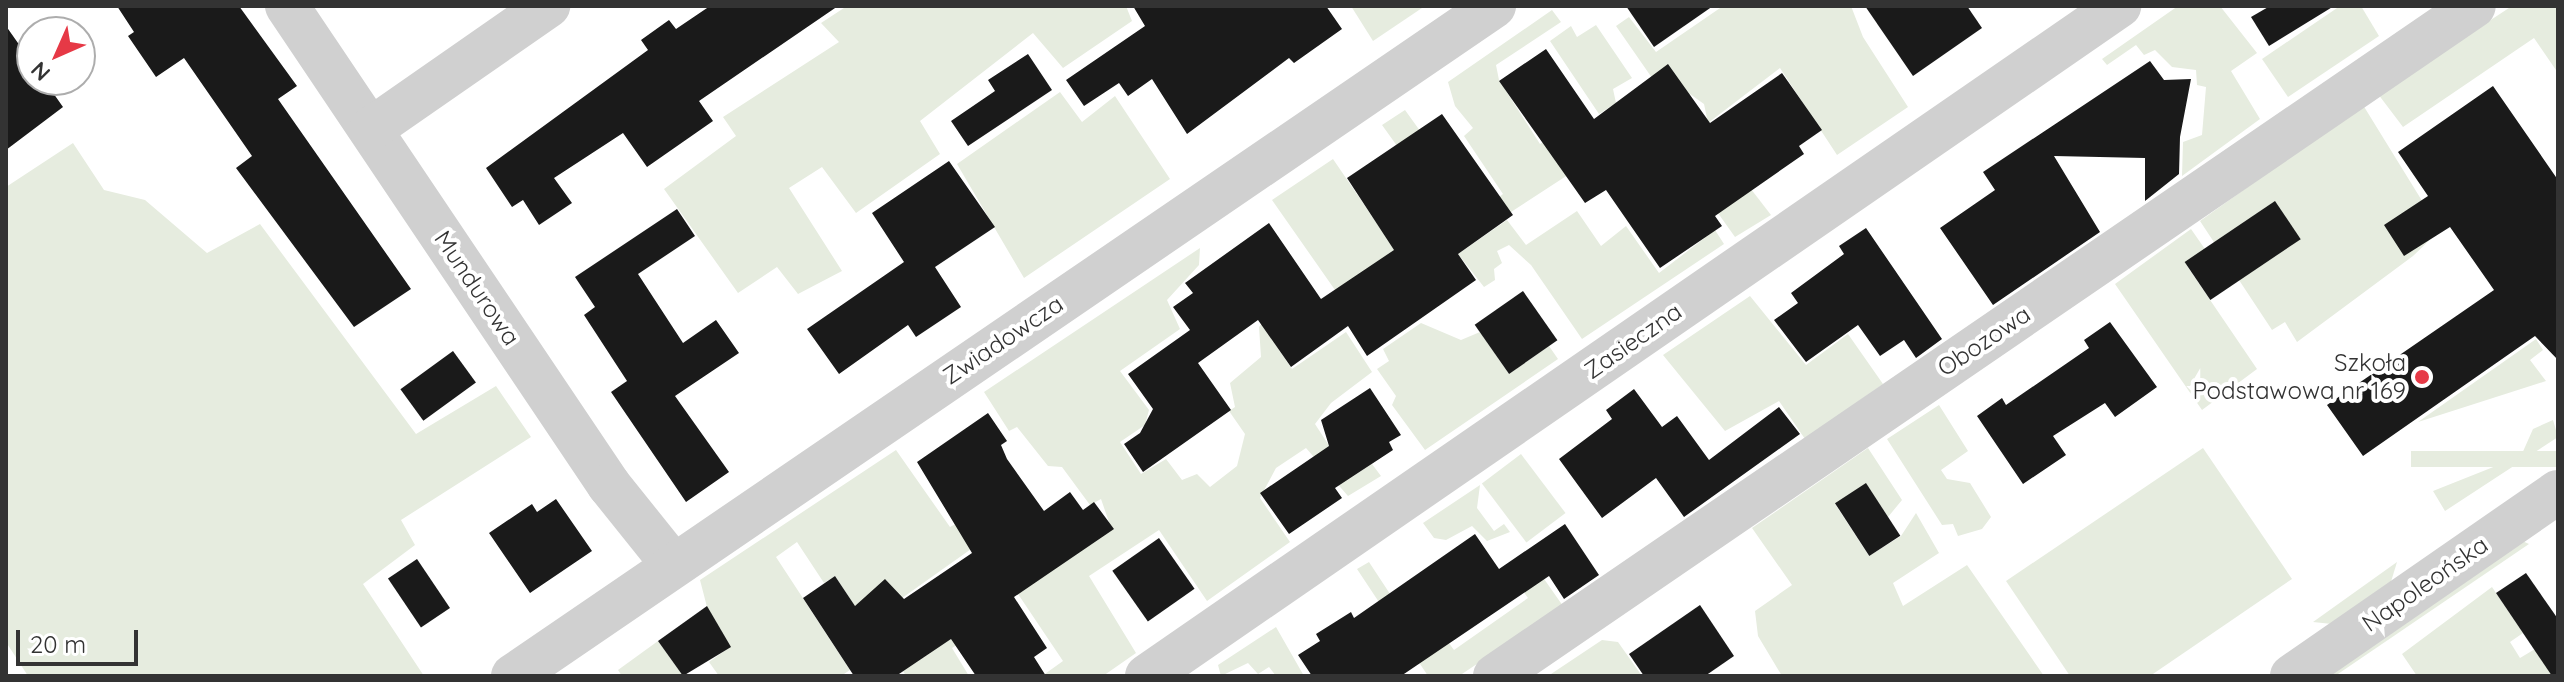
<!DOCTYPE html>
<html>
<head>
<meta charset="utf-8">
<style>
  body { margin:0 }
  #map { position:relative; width:2564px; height:682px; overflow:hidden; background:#fff; font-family:Quicksand,sans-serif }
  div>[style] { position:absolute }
  .green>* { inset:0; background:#e6ecdf; transform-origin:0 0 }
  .building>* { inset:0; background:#1a1a1a; transform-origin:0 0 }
  .minor>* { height:44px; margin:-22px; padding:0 22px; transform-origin:22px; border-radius:22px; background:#d0d0d0 }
  .dots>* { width:22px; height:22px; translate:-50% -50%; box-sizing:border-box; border:4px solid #fff; border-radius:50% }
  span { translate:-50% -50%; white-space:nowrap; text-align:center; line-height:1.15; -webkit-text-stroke:8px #fff; paint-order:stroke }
  .street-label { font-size:24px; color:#333 }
  .poi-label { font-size:24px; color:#333 }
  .right { translate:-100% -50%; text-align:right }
  .frame { position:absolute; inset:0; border:8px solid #333; pointer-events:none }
  .north { position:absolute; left:16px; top:16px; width:80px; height:80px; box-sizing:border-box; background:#fff; border:2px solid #adadad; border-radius:50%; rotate:225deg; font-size:22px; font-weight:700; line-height:32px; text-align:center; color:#333 }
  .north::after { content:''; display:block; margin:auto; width:28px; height:36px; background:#e63946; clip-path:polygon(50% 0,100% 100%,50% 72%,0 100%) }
  .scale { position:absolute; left:16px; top:630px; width:122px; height:36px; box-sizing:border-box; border:4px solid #333; border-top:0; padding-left:10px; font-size:24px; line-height:28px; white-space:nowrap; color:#333; -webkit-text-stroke:6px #fff; paint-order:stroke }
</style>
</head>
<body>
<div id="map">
  <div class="green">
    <div style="clip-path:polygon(847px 6px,1126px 6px,1132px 21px,1063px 68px,1033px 33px,920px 121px,940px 154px,856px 213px,822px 167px,789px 188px,842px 271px,798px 294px,777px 267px,738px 293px,664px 189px,736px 136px,723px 117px,839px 42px,821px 23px)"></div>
    <div style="clip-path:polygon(1351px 6px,1421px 6px,1422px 8px,1373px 41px)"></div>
    <div style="clip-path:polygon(1723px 6px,1851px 6px,1863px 37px,1908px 107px,1837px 155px,1780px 68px,1708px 123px,1704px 104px,1690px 94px,1668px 101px,1616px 26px,1629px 17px,1656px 52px)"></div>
    <div style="clip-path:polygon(2178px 6px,2220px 6px,2257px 53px,2231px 71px,2260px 119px,2182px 176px,2183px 142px,2202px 135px,2206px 87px,2197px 85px,2196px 70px,2172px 67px,2155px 50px,2144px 55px,2136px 45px,2107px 65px,2102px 59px)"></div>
    <div style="clip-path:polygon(2340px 6px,2361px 6px,2379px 36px,2288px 97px,2262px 59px)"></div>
    <div style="clip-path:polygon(2512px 6px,2558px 6px,2558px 73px,2534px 38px,2403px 127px,2378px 94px)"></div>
    <div style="clip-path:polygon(1552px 10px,1561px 22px,1496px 65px,1499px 80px,1540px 144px,1576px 121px,1597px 156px,1494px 223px,1483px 209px,1503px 194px,1464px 136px,1473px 128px,1455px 106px,1448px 82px)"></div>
    <div style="clip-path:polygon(1596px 25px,1632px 78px,1613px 89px,1616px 103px,1599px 114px,1550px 41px,1571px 26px,1577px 37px)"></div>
    <div style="clip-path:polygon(1060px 92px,1082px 122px,1115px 96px,1170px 179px,1024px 278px,957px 164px)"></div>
    <div style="clip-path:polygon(2363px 105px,2440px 230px,2413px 256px,2297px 342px,2285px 322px,2272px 330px,2200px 221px)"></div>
    <div style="clip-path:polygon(1405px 110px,1446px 167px,1456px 217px,1335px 290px,1272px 200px,1333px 159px,1380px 228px,1423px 182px,1382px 125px)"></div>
    <div style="clip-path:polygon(73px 143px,104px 190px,145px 200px,207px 253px,260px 224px,416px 434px,496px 386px,531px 437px,401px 520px,415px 545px,363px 584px,424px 676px,28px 676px,6px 642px,6px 187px)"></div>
    <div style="clip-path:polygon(1720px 149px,1771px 215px,1735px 237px,1683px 164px)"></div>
    <div style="clip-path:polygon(1577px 211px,1601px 246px,1626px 226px,1659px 273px,1715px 230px,1724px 244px,1582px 339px,1531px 265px,1509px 245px,1497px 251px,1502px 263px,1494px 269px,1495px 280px,1484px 287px,1458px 254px,1507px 220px,1526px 245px)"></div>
    <div style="clip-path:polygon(2191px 229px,2207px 252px,2187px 266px,2257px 369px,2202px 410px,2115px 284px)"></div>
    <div style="clip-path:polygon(1200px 248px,1199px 265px,1167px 300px,1180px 329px,1120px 371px,1149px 410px,1145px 425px,1120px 442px,1141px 474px,1166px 459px,1182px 480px,1197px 474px,1210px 487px,1237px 466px,1245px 434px,1229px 411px,1235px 407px,1230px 383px,1261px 357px,1259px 327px,1268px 316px,1273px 341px,1292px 369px,1346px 332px,1372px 372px,1331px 403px,1315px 424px,1350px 478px,1372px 464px,1381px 476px,1348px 496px,1306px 448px,1276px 468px,1260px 498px,1290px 542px,1207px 601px,1159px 530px,1089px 576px,1136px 653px,1103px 676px,1042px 676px,1063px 661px,1018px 594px,1097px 540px,1109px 522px,1101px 499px,1090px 505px,1062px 467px,1048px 466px,1017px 427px,1009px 431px,984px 392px)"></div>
    <div style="clip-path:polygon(1750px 296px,1806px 365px,1848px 334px,1883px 384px,1805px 439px,1779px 401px,1725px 431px,1663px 355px)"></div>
    <div style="clip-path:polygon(1421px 323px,1461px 340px,1480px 332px,1509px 374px,1549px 346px,1558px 359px,1425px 450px,1392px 405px,1396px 396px,1377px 369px,1389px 361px,1383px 349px)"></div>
    <div style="clip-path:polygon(2536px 339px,2543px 350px,2530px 360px,2546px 381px,2418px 422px)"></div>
    <div style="clip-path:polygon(1939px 405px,1968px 451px,1941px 470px,1947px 479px,1970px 483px,1991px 517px,1982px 529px,1958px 536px,1953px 524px,1942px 525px,1887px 439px)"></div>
    <div style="clip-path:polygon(2553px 420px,2558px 437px,2445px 511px,2433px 491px,2521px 456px,2533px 429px)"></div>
    <div style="clip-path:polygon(1868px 448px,1902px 500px,1888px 517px,1866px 484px,1835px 504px,1869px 556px,1901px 536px,1916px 513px,1939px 553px,1893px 583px,1903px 606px,1967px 565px,2044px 676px,1782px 676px,1758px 636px,1755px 611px,1792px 585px,1752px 528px)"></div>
    <div style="clip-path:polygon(2203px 448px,2292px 579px,2150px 676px,2070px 676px,2006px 581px)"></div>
    <div style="clip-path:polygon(896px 450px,950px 527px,963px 520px,981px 542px,895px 603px,987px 626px,952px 648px,969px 676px,906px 676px,903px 671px,930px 653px,914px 628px,872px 656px,849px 597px,835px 576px,824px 583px,797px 542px,776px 557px,850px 670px,841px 676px,719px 676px,709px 662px,730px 647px,707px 607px,700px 580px)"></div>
    <div style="left:2558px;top:451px;width:16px;height:147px;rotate:90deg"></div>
    <div style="left:1521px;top:454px;width:74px;height:49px;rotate:53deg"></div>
    <div style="clip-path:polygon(1480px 485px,1477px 508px,1494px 531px,1504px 524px,1510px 532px,1487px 541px,1472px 526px,1446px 540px,1434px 538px,1423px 523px)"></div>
    <div style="clip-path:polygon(2518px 539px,2529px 544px,2335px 676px,2319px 676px)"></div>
    <div style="clip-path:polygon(1369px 562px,1394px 600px,1440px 631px,1454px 650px,1528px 598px,1515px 580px,1535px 566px,1563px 606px,1459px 676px,1428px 676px,1357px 569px)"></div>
    <div style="clip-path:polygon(2397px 562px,2390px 585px,2332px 624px,2313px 622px)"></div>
    <div style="clip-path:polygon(2492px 587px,2523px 633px,2510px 642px,2520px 658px,2535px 649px,2553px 676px,2417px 676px,2402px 654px)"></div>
    <div style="clip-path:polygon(1276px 627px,1304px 676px,1276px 676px,1269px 667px,1258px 674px,1248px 663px,1221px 676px,1218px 665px)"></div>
    <div style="clip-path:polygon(1602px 640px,1618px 642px,1642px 676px,1548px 676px)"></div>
    <div style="clip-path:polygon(658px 641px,683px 676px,622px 676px,618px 670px)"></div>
  </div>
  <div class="building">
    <div style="clip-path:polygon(117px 6px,239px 6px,297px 86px,278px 99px,411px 289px,354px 327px,236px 168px,252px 156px,184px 58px,156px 77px,128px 36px,134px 32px)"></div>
    <div style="clip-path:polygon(710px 6px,838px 6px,699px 101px,713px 121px,647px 167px,623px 133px,554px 178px,572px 203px,539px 225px,523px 200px,512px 207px,486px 168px,648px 50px,641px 40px,669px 20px,676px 29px)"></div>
    <div style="clip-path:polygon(1133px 6px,1326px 6px,1342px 29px,1294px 63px,1289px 58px,1187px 134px,1152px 79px,1128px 96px,1119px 83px,1084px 106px,1066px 80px,1145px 26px)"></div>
    <div style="clip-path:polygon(1626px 6px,1713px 6px,1654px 47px)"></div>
    <div style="clip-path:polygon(1865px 6px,1967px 6px,1982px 28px,1913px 76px)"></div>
    <div style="clip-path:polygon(2270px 6px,2334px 6px,2269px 46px,2251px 17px)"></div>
    <div style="clip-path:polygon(6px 26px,32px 63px,32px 80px,44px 80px,63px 107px,6px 150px)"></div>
    <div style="clip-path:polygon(1546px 49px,1594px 119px,1668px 64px,1710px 123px,1782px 73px,1822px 130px,1799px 146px,1804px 154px,1715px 216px,1722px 226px,1660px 268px,1606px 190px,1585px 203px,1499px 81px)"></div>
    <div style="clip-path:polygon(1028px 54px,1052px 90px,968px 146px,951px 121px,995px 91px,988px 80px)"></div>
    <div style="clip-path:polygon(2150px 61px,2164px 80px,2191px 79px,2180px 137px,2179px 174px,2145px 201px,2145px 158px,2054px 156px,2100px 232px,1993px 305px,1940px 228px,1995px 190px,1983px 172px)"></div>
    <div style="clip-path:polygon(2493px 86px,2558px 180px,2558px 360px,2535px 336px,2363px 456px,2327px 405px,2494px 290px,2450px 227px,2404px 256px,2384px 225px,2428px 196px,2398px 152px)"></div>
    <div style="clip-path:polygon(1442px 114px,1513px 215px,1458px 254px,1476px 280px,1367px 356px,1348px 326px,1291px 367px,1258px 320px,1198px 363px,1231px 410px,1143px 472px,1124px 444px,1140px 433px,1153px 409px,1128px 374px,1190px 330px,1173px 307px,1193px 293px,1185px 283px,1269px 223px,1321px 299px,1394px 250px,1347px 178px)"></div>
    <div style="clip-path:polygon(949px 161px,995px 227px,935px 267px,961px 307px,916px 337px,908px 325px,839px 374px,807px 329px,904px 262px,872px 213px)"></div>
    <div style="left:2275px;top:201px;width:46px;height:109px;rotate:56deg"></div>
    <div style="clip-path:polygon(677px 209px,695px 236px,638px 274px,683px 343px,716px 320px,739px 353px,675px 396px,729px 472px,686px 502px,611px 392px,627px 381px,584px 315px,595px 307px,575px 277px)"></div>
    <div style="clip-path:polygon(1866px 228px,1942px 339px,1916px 358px,1904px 340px,1880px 356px,1858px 325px,1806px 362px,1774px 320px,1798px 303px,1791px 293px,1844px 254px,1839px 246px)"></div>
    <div style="left:1523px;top:291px;width:60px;height:59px;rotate:55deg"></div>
    <div style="clip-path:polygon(2110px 322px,2157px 387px,2115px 417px,2105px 403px,2053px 436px,2066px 455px,2023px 484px,1977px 416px,2002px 398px,2006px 405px,2089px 348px,2084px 340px)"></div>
    <div style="left:453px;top:351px;width:39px;height:65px;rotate:54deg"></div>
    <div style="clip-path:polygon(1370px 388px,1401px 435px,1389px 442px,1393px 450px,1335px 488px,1342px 498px,1289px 534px,1260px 493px,1329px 446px,1321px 420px)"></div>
    <div style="clip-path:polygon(1634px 389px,1662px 427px,1677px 416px,1709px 460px,1779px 407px,1800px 434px,1684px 517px,1656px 478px,1602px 518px,1559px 459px,1612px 419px,1606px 410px)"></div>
    <div style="clip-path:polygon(988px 413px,1007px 441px,1001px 445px,1007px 459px,1044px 511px,1070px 492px,1083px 510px,1094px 502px,1114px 529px,1014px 597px,1047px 648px,1034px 657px,1046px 676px,976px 676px,951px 639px,896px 676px,854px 676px,803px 598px,835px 576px,855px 606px,885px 579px,904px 599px,972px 553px,917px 462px)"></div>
    <div style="left:1866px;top:483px;width:63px;height:37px;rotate:57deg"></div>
    <div style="clip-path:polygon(556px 499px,592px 551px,530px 593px,489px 533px,532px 504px,537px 512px)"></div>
    <div style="clip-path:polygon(1565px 524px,1599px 575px,1564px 599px,1549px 576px,1401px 676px,1312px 676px,1298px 655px,1320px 641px,1316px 634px,1351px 612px,1354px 618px,1475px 534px,1499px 569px)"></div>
    <div style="left:1159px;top:538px;width:62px;height:57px;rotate:55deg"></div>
    <div style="left:417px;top:559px;width:59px;height:35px;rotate:56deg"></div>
    <div style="clip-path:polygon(2526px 573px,2558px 619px,2558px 676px,2552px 676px,2496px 593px)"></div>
    <div style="clip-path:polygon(1700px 605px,1734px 656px,1705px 676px,1644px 676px,1629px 654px)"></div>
    <div style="clip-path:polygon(707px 606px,731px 647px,683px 676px,658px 641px)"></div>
  </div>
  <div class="minor">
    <div style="left:287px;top:6px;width:577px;rotate:56.09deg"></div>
    <div style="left:609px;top:485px;width:102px;rotate:51.3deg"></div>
    <div style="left:371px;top:129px;width:216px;rotate:-34.8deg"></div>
    <div style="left:513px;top:676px;width:1188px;rotate:-34.33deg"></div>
    <div style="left:1147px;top:676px;width:1181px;rotate:-34.58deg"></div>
    <div style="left:1495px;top:676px;width:1186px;rotate:-34.39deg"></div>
    <div style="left:2292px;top:676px;width:323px;rotate:-34.7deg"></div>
  </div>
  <div class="dots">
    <div style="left:2422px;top:377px;background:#e63946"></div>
  </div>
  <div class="street-label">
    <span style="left:477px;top:288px;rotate:56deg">Mundurowa</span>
    <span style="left:1003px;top:340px;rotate:-34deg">Zwiadowcza</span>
    <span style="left:1633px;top:341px;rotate:-35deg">Zasieczna</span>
    <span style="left:1984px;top:341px;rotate:-34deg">Obozowa</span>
    <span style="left:2425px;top:584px;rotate:-35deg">Napoleońska</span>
  </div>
  <div class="poi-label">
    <span class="right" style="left:2406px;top:377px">Szkoła<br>Podstawowa nr 169</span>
  </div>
  <div class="frame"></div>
  <div class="north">N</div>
  <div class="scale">20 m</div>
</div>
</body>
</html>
